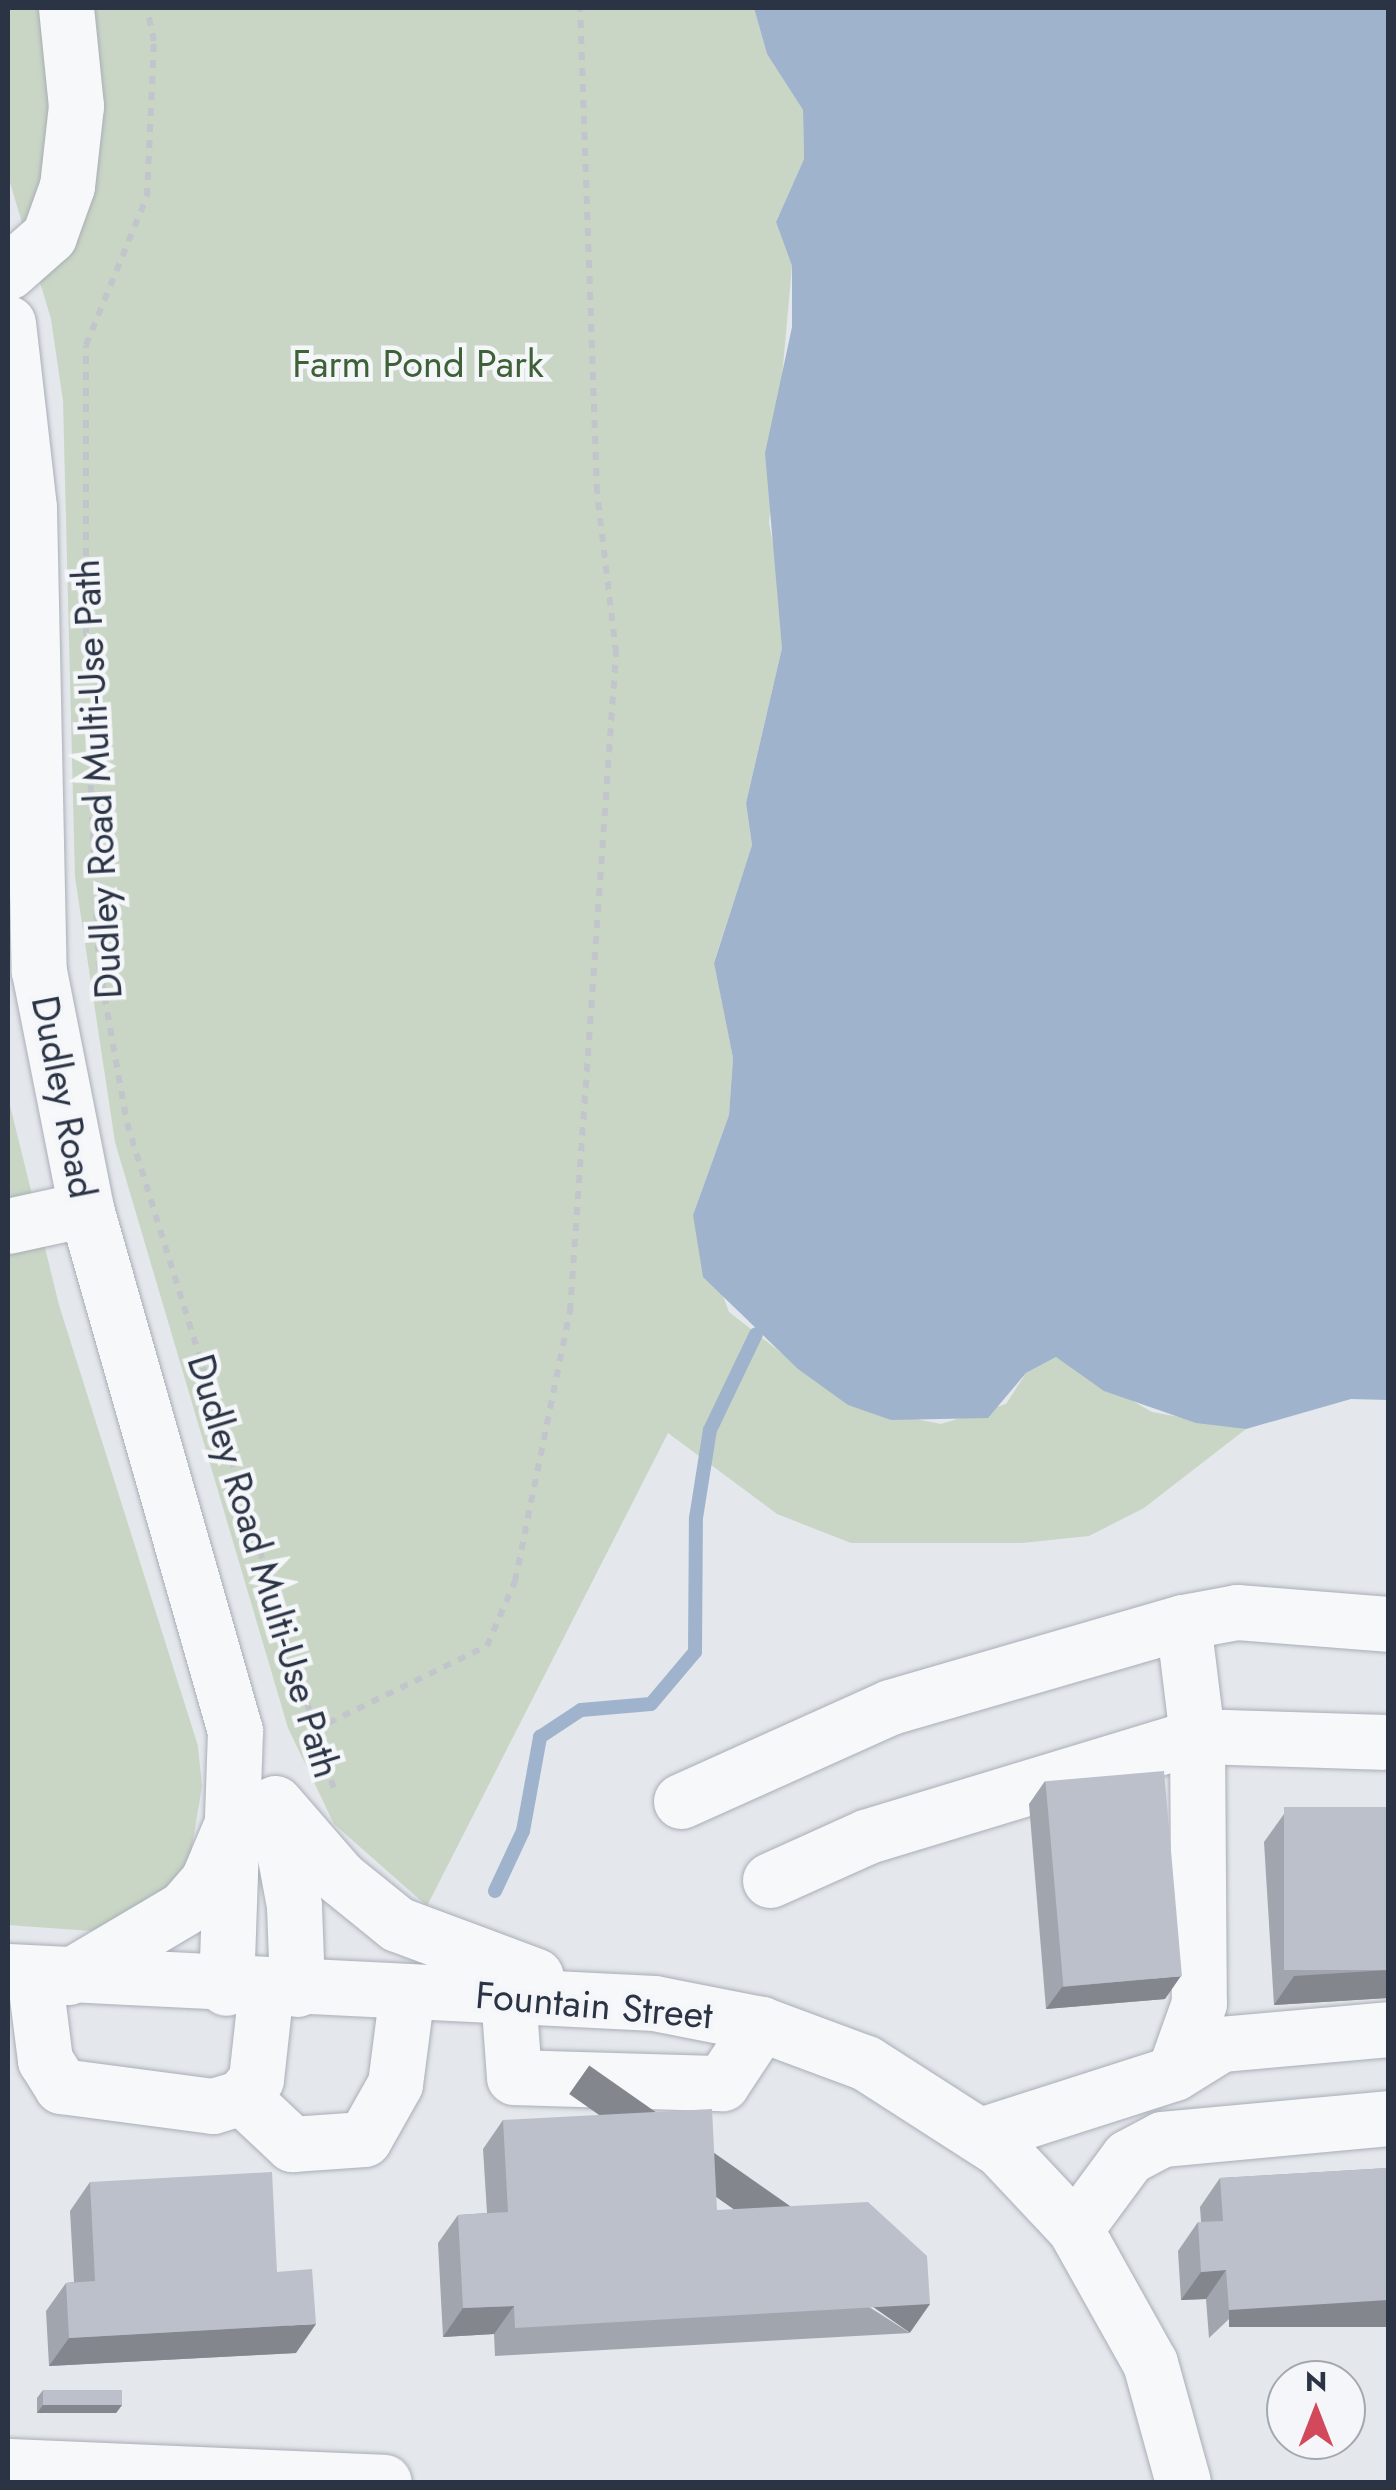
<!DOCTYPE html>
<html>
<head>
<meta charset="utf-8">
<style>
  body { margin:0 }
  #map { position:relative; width:1396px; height:2490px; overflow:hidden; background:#e4e7ec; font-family:Jost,sans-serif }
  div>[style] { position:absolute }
  .green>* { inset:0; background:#c9d6c5 }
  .water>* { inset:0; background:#9fb4cc }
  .stream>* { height:14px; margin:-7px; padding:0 7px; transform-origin:7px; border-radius:7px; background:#9fb4cc }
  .path>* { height:6px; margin-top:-3px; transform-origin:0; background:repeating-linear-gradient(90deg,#c2c5cb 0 8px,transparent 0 16px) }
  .roads { filter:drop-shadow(0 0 2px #a9aeb7) drop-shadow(0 0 2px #a9aeb7) }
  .minor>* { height:55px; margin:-27.5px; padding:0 27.5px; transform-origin:27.5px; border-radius:27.5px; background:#f7f8fa }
  .wall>* { inset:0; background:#a1a5ae }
  .shaded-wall>* { inset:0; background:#83868d; transform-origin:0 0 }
  .building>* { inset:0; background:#bbc0ca; transform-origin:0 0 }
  span { translate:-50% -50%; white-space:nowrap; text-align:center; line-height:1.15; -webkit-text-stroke:9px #f4f6f9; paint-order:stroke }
  .park-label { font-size:38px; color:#3f6138 }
  .street-label { font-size:38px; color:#2b3445 }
  .frame { position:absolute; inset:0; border:10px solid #2b3445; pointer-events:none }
  .north { position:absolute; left:1266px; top:2360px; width:100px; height:100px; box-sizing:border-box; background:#f4f6f9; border:2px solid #a4a8b1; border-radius:50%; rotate:0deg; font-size:28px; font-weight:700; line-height:40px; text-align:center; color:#2b3445 }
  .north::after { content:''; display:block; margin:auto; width:35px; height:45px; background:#d1495b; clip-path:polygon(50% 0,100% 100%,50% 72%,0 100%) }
</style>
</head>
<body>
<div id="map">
  <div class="green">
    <div style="clip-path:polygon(8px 8px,754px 8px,767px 54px,803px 110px,804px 159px,776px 222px,792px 266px,769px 523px,783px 594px,782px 648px,746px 803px,752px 845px,714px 962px,733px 1058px,729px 1115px,693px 1215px,729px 1312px,848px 1405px,941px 1424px,1006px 1404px,1026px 1373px,1056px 1357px,1152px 1412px,1246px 1429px,1144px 1508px,1089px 1536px,1022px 1543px,851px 1543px,777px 1514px,668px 1433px,427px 1906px,334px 1824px,288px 1728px,115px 1142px,75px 877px,63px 401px,51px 319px,8px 176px)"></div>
    <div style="clip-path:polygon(8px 1097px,59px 1305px,198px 1746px,202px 1786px,190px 1859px,169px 1888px,139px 1913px,91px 1931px,8px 1925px)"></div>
  </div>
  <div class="water">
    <div style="clip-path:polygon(754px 8px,1388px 8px,1388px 1400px,1351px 1399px,1246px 1429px,1196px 1423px,1104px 1391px,1056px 1357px,1026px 1373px,988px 1418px,891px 1420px,848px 1405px,798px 1369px,703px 1277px,693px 1215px,729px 1115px,733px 1058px,714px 963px,752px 845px,746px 803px,782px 648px,765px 453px,792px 327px,792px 266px,776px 222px,804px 159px,803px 110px,767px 54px)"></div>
  </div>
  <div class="stream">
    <div style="left:495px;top:1891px;width:66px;rotate:-65deg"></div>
    <div style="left:523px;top:1831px;width:96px;rotate:-79.7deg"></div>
    <div style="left:540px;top:1737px;width:49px;rotate:-33.4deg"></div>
    <div style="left:581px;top:1710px;width:70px;rotate:-4.9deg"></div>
    <div style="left:651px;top:1704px;width:68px;rotate:-49.8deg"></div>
    <div style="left:695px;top:1652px;width:134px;rotate:-89.6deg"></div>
    <div style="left:696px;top:1518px;width:89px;rotate:-81deg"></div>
    <div style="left:710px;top:1430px;width:106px;rotate:-64.4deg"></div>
  </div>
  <div class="path">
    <div style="left:86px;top:652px;width:307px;rotate:-90deg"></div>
    <div style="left:86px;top:345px;width:161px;rotate:-67.7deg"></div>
    <div style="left:147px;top:196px;width:155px;rotate:-87.4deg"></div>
    <div style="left:154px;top:41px;width:34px;rotate:-102deg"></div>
    <div style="left:87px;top:705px;width:260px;rotate:87.4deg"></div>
    <div style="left:99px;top:965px;width:160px;rotate:80deg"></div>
    <div style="left:127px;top:1123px;width:702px;rotate:72.75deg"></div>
    <div style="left:314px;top:1730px;width:192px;rotate:-25.9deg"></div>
    <div style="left:487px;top:1646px;width:71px;rotate:-66.7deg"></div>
    <div style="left:515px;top:1581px;width:276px;rotate:-78.5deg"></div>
    <div style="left:570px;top:1311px;width:660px;rotate:-86deg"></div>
    <div style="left:616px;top:653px;width:162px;rotate:-96.7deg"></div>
    <div style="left:597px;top:492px;width:484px;rotate:-92deg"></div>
  </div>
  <div class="roads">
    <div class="minor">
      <div style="left:8px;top:272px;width:55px;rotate:-41.3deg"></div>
      <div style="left:49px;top:236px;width:53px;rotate:-70.2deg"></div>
      <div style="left:67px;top:186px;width:81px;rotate:-83.6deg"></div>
      <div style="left:76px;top:106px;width:99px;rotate:-95.8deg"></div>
      <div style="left:8px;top:323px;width:186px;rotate:83.5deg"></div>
      <div style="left:29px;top:508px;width:463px;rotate:88.8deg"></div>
      <div style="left:39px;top:971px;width:243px;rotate:78.8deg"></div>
      <div style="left:86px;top:1209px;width:543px;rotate:74.07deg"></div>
      <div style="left:235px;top:1731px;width:257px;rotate:92deg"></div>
      <div style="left:8px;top:1226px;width:80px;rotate:-12.3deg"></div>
      <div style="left:1183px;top:1622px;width:55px;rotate:-10.5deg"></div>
      <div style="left:1237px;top:1612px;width:151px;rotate:4.5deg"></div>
      <div style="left:681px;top:1801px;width:229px;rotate:-24.2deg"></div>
      <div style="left:890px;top:1707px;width:305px;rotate:-16.2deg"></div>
      <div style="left:1183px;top:1622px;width:115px;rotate:83deg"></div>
      <div style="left:1197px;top:1736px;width:186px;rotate:1.8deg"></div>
      <div style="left:275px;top:1803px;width:98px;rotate:49.1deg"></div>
      <div style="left:339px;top:1877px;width:75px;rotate:39deg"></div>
      <div style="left:397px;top:1924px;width:148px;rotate:20.5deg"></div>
      <div style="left:275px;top:1804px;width:104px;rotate:79.4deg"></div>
      <div style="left:294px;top:1906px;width:83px;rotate:87.9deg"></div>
      <div style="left:770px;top:1880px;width:107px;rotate:-24.2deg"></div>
      <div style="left:868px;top:1836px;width:344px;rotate:-16.9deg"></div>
      <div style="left:1197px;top:1736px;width:267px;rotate:89.6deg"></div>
      <div style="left:1199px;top:2003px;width:74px;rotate:109.7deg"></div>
      <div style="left:1174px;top:2073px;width:203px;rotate:162.2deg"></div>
      <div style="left:8px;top:1971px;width:647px;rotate:2.84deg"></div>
      <div style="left:654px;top:2003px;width:109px;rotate:11.1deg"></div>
      <div style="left:761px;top:2024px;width:112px;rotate:20.4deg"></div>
      <div style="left:866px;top:2063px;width:159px;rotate:32.7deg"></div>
      <div style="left:1000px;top:2149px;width:110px;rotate:46.8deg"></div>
      <div style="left:1075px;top:2229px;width:154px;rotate:60.8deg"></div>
      <div style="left:1150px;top:2363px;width:123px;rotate:74.5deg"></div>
      <div style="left:34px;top:1973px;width:88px;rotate:82.8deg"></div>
      <div style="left:45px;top:2060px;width:31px;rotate:58deg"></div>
      <div style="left:61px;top:2086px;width:153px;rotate:7.5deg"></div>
      <div style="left:213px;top:2106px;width:30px;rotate:-17deg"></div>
      <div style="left:242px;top:2097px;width:23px;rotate:-52deg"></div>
      <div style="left:256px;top:2079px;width:91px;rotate:-83.7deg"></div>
      <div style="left:68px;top:1977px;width:135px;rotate:-30.7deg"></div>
      <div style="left:184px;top:1908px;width:37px;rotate:-49deg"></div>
      <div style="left:208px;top:1880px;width:54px;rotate:-67.2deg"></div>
      <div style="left:508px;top:1995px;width:82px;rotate:85.8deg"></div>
      <div style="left:514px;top:2077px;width:208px;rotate:1.7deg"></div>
      <div style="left:722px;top:2083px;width:71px;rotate:-56.5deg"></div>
      <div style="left:1174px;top:2073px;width:55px;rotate:-31.7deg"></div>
      <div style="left:1221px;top:2044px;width:168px;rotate:-5.1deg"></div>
      <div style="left:242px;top:2097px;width:69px;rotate:43.2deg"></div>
      <div style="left:292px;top:2144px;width:72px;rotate:-4deg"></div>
      <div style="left:364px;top:2139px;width:63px;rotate:-60.6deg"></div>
      <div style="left:395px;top:2084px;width:93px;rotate:-82.6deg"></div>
      <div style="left:1075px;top:2229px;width:89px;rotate:-53.6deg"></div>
      <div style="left:1128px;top:2157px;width:38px;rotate:-28deg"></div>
      <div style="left:1162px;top:2139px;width:227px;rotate:-5.3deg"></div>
      <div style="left:8px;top:2466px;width:376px;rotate:2.4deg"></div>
    </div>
  </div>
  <div class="wall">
    <div style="clip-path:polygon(1045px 1781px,1165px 1999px,1046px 2009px,1029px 1804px)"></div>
    <div style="clip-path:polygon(1388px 1807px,1388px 1998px,1274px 2005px,1264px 1842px,1284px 1814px)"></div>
    <div style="clip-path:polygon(503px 2120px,717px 2210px,910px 2333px,495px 2356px,494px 2334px,443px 2337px,438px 2243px,458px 2215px,487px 2213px,483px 2149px)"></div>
    <div style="clip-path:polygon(1388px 2168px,1209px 2338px,1206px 2299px,1181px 2300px,1178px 2251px,1198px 2222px,1201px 2222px,1200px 2207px,1220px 2178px)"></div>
    <div style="clip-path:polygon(90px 2182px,277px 2272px,296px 2353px,49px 2366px,46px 2311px,66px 2283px,74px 2282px,70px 2211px)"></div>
    <div style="clip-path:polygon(43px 2390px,122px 2405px,116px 2413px,37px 2413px,37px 2398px)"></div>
  </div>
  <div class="shaded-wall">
    <div style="clip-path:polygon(1388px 1970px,1388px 1998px,1274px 2005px,1294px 1976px)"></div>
    <div style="clip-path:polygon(1181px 1976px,1165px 1999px,1046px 2009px,1062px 1987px)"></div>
    <div style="clip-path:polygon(1226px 2270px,1206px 2299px,1181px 2300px,1201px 2272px)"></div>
    <div style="left:1388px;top:2300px;width:27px;height:159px;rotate:90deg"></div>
    <div style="left:930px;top:2304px;width:35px;height:416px;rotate:125deg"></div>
    <div style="clip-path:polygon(514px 2306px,494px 2334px,443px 2337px,463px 2308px)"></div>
    <div style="clip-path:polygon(316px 2324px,296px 2353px,49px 2366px,69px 2338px)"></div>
    <div style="clip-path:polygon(43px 2405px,122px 2405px,116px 2413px,37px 2413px)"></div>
  </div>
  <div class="building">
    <div style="left:1164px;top:1771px;width:206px;height:119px;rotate:85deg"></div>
    <div style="left:1388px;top:1807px;width:163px;height:104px;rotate:90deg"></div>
    <div style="clip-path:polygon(712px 2109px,717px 2210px,868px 2202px,927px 2256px,930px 2304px,515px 2328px,514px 2306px,463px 2308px,458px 2215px,508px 2212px,503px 2120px)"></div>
    <div style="clip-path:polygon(1388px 2168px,1388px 2300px,1229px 2310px,1226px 2270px,1201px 2272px,1198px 2222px,1223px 2221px,1220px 2178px)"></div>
    <div style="clip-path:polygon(272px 2172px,277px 2272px,312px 2269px,316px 2324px,69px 2338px,66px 2283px,95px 2281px,90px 2182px)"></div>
    <div style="left:43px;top:2390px;width:79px;height:15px"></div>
  </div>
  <div class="park-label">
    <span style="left:418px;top:364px">Farm Pond Park</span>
  </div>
  <div class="street-label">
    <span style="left:97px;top:779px;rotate:-93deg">Dudley Road Multi-Use Path</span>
    <span style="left:64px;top:1097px;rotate:79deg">Dudley Road</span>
    <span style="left:264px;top:1566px;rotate:73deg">Dudley Road Multi-Use Path</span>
    <span style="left:594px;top:2005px;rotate:5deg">Fountain Street</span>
  </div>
  <div class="frame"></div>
  <div class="north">N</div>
</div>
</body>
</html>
